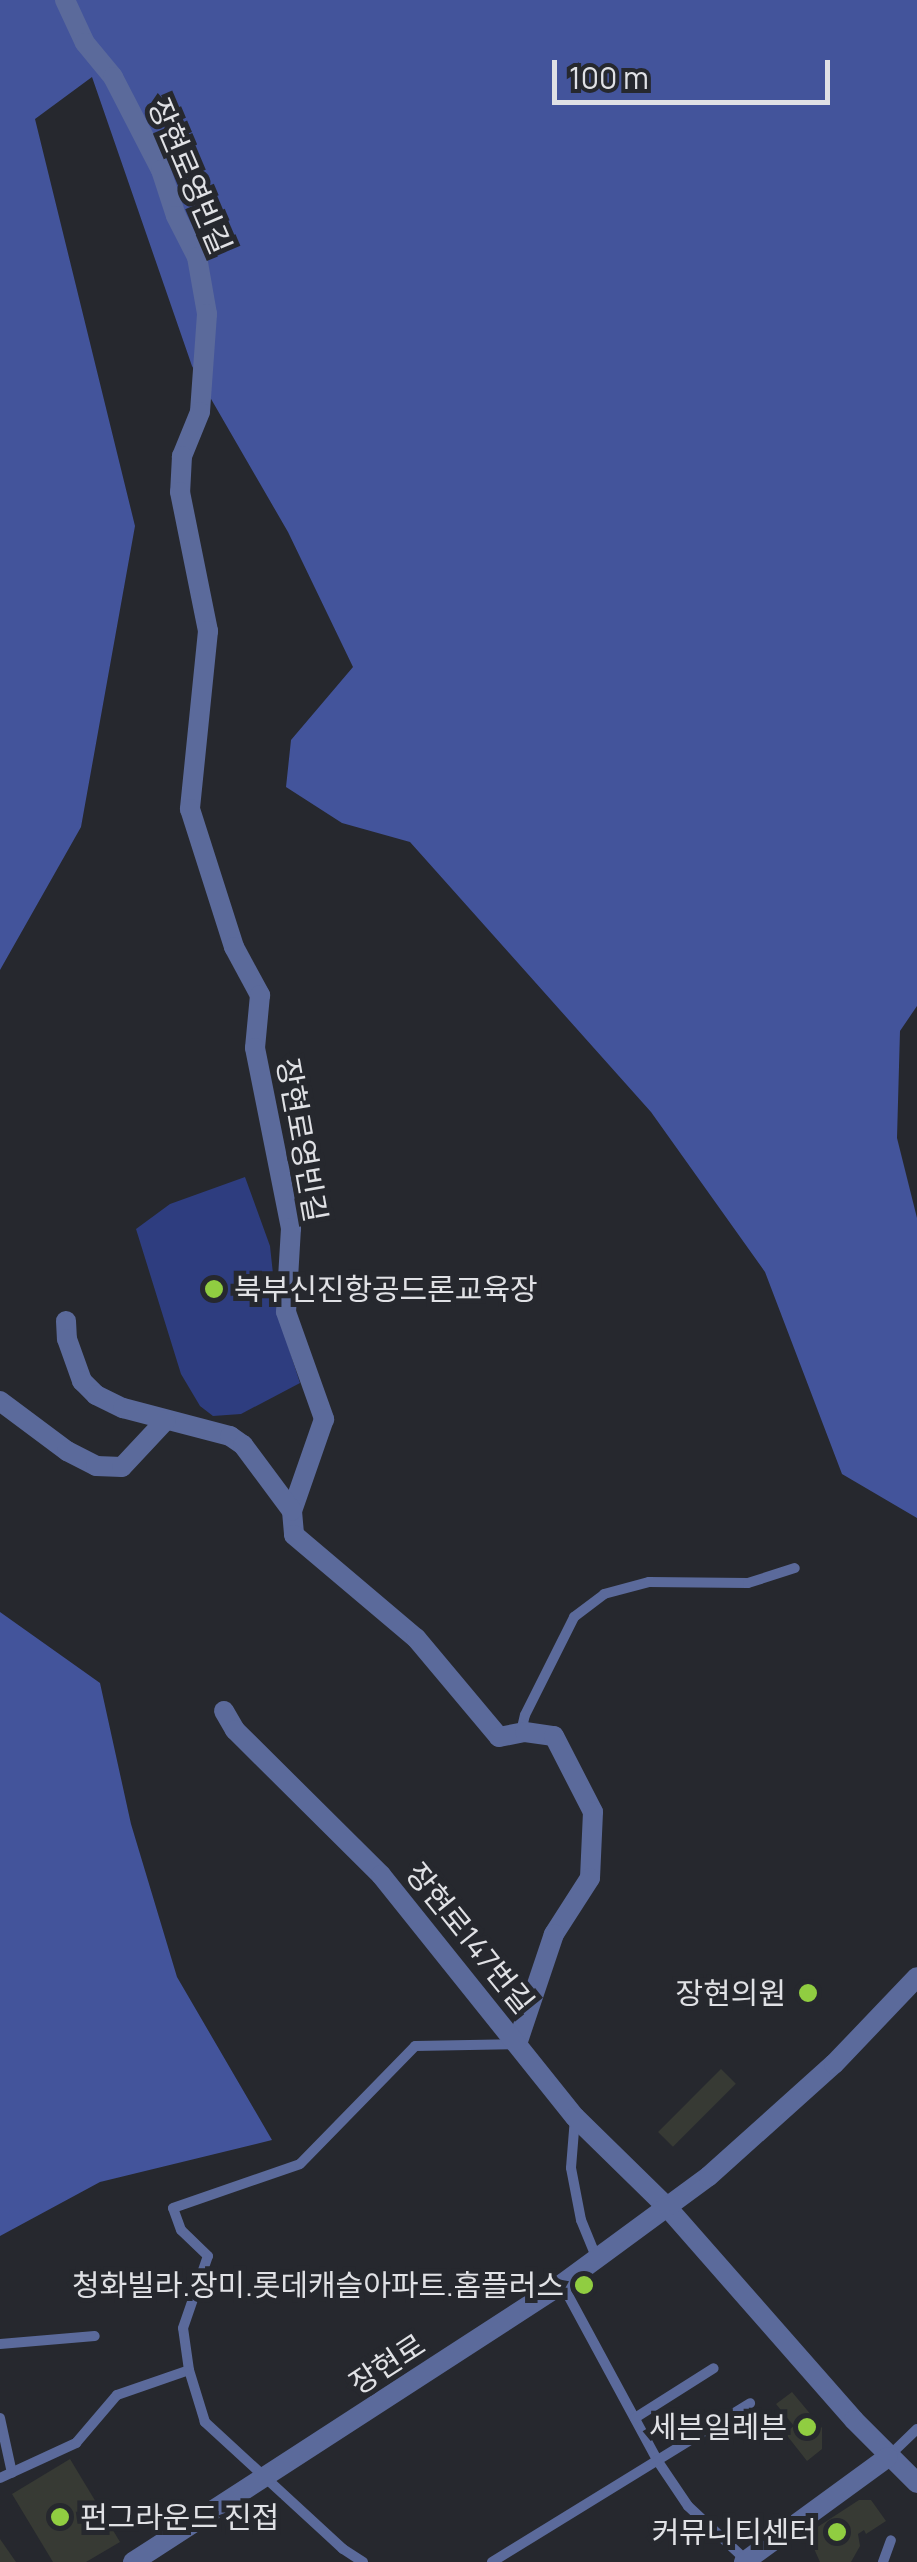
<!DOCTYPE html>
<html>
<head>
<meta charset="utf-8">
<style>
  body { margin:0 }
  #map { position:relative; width:917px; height:2562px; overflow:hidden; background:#26282e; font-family:Manrope,"Noto Sans KR",sans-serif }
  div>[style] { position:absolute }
  .green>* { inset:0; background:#2e3d7f }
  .forest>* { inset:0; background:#43549b }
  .building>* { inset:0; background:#373a34; transform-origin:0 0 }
  .lane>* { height:10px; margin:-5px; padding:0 5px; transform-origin:5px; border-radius:5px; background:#5b6a9b }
  .street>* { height:20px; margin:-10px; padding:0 10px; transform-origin:10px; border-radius:10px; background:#5b6a9b }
  .dots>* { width:28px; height:28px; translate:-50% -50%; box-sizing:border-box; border:5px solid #26282e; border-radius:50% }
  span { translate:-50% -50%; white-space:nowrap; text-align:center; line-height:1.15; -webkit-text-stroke:10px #26282e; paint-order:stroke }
  .street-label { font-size:30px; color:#e0e1e5 }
  .poi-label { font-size:30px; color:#e0e1e5 }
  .left { translate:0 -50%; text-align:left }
  .right { translate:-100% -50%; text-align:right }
  .scale { position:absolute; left:552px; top:60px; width:278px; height:45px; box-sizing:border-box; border:5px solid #e0e1e5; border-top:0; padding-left:12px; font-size:30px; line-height:35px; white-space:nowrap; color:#e0e1e5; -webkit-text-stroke:8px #26282e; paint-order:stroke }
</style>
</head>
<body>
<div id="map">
  <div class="green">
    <div style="clip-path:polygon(245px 1177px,270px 1246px,277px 1311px,300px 1383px,241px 1414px,213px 1416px,200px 1406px,181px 1374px,136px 1229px,170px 1204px)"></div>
  </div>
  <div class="forest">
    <div style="clip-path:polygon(0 0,917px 0,917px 1006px,900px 1031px,897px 1138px,917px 1218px,917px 1518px,842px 1474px,765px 1272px,651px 1112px,410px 842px,342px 823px,286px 787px,291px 740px,353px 667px,288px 532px,192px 366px,92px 77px,35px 119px,135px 526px,81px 827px,0 970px)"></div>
    <div style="clip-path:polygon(0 1612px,100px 1683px,131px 1824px,177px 1977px,272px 2140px,100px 2182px,0 2236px)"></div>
  </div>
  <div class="building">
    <div style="left:721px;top:2069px;width:21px;height:89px;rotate:45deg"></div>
    <div style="clip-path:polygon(792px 2392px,822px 2428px,822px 2449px,807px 2461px,785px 2433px,794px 2426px,776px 2404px)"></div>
    <div style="clip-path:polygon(70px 2459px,120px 2542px,86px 2562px,53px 2562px,12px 2494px)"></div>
    <div style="clip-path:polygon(859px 2500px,871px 2500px,886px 2521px,866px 2534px,864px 2530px,858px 2534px,860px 2546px,851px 2562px,820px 2562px,811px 2542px,816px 2528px)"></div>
    <div style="clip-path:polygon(0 2539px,16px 2562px,0 2562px)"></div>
  </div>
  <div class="lane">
    <div style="left:521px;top:1732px;width:17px;rotate:-77deg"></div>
    <div style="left:525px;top:1715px;width:110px;rotate:-63.4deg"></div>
    <div style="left:574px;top:1617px;width:38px;rotate:-37deg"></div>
    <div style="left:604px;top:1594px;width:47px;rotate:-14.9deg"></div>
    <div style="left:649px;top:1582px;width:99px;rotate:0.6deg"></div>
    <div style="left:748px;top:1583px;width:49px;rotate:-17.7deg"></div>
    <div style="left:575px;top:2118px;width:50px;rotate:94.6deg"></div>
    <div style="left:571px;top:2168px;width:53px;rotate:79.1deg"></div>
    <div style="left:581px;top:2220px;width:42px;rotate:67.7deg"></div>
    <div style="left:562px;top:2284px;width:200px;rotate:61.6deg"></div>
    <div style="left:657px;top:2460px;width:55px;rotate:56deg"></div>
    <div style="left:688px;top:2506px;width:79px;rotate:43deg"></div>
    <div style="left:0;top:2344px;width:95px;rotate:-4.8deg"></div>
    <div style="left:0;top:2418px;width:56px;rotate:77.7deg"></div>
    <div style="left:635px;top:2418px;width:93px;rotate:-32.3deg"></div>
    <div style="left:889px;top:2456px;width:39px;rotate:-44deg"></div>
    <div style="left:0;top:2478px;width:84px;rotate:-24.7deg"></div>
    <div style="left:76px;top:2443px;width:63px;rotate:-49.5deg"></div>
    <div style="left:117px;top:2395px;width:76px;rotate:-19.1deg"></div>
    <div style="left:363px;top:2562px;width:24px;rotate:-147deg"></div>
    <div style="left:343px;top:2549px;width:188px;rotate:-137.4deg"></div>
    <div style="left:205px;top:2422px;width:54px;rotate:-107.1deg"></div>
    <div style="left:189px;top:2370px;width:42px;rotate:-98.1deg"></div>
    <div style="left:183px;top:2328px;width:76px;rotate:-70.9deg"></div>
    <div style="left:208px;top:2256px;width:37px;rotate:-136deg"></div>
    <div style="left:181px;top:2230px;width:23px;rotate:-110deg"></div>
    <div style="left:173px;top:2208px;width:134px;rotate:-19.1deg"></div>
    <div style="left:300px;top:2164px;width:165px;rotate:-45.7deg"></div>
    <div style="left:415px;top:2046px;width:101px;rotate:-1.1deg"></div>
    <div style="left:492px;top:2562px;width:303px;rotate:-31.6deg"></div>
    <div style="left:883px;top:2562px;width:23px;rotate:-70deg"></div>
  </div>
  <div class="street">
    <div style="left:65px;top:0;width:47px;rotate:65.1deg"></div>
    <div style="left:85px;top:43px;width:44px;rotate:50.5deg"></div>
    <div style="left:113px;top:77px;width:105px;rotate:62.7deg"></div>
    <div style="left:161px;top:170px;width:48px;rotate:71.9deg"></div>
    <div style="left:176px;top:216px;width:46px;rotate:62.9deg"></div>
    <div style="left:197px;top:257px;width:58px;rotate:80deg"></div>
    <div style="left:207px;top:314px;width:98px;rotate:94.1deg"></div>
    <div style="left:200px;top:412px;width:48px;rotate:112.2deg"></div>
    <div style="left:182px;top:456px;width:36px;rotate:93deg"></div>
    <div style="left:180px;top:492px;width:142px;rotate:78.6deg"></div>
    <div style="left:208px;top:631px;width:179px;rotate:95.8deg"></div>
    <div style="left:190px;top:809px;width:145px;rotate:72.3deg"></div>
    <div style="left:234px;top:947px;width:55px;rotate:61.6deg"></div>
    <div style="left:260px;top:995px;width:53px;rotate:95.4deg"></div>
    <div style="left:255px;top:1048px;width:184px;rotate:78.7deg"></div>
    <div style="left:291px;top:1228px;width:84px;rotate:93.4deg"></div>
    <div style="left:286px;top:1312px;width:114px;rotate:70.4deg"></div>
    <div style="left:324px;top:1419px;width:97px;rotate:109.2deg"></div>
    <div style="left:292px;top:1511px;width:24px;rotate:85deg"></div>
    <div style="left:294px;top:1535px;width:160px;rotate:40.2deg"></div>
    <div style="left:416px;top:1638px;width:129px;rotate:50deg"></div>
    <div style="left:499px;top:1737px;width:26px;rotate:-11deg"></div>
    <div style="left:525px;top:1732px;width:29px;rotate:8deg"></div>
    <div style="left:554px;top:1736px;width:85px;rotate:62.8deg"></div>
    <div style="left:593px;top:1812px;width:66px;rotate:92.6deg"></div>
    <div style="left:590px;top:1878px;width:67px;rotate:122.7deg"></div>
    <div style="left:554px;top:1934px;width:116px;rotate:108.6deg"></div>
    <div style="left:66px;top:1321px;width:18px;rotate:87deg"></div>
    <div style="left:67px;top:1339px;width:45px;rotate:70.3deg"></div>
    <div style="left:82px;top:1381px;width:20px;rotate:45deg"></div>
    <div style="left:96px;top:1395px;width:30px;rotate:26deg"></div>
    <div style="left:123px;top:1408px;width:111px;rotate:14.7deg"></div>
    <div style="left:230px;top:1436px;width:16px;rotate:35deg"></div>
    <div style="left:243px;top:1445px;width:82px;rotate:53.4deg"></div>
    <div style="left:0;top:1401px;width:84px;rotate:36.7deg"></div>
    <div style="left:67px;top:1451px;width:33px;rotate:27deg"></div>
    <div style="left:96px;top:1466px;width:26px;rotate:2deg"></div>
    <div style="left:122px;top:1467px;width:64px;rotate:-46.9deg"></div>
    <div style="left:224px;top:1711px;width:22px;rotate:60deg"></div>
    <div style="left:235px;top:1730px;width:206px;rotate:44.8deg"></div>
    <div style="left:381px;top:1875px;width:310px;rotate:51.3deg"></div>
    <div style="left:575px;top:2117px;width:129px;rotate:44.4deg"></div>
    <div style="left:667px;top:2207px;width:283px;rotate:48.7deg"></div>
    <div style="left:854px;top:2420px;width:89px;rotate:45deg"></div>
    <div style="left:133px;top:2562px;width:511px;rotate:-32.94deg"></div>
    <div style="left:562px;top:2284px;width:182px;rotate:-36.3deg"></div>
    <div style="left:709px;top:2176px;width:168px;rotate:-41.9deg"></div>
    <div style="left:834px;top:2064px;width:120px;rotate:-46.3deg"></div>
    <div style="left:744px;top:2562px;width:178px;rotate:-36.1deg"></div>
  </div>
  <div class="dots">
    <div style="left:214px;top:1289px;background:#90cd41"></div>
    <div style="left:808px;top:1993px;background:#90cd41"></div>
    <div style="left:584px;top:2285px;background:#90cd41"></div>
    <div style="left:807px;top:2427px;background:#90cd41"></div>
    <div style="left:60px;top:2517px;background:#90cd41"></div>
    <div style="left:837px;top:2532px;background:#90cd41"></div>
  </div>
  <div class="street-label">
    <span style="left:190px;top:176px;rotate:67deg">장현로영빈길</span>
    <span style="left:302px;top:1140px;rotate:80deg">장현로영빈길</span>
    <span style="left:470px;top:1938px;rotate:51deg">장현로147번길</span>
    <span style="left:387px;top:2364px;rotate:-33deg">장현로</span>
  </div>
  <div class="poi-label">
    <span class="left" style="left:234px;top:1289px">북부신진항공드론교육장</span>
    <span class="right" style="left:786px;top:1993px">장현의원</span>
    <span class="right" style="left:564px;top:2285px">청화빌라.장미.롯데캐슬아파트.홈플러스</span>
    <span class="right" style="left:787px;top:2427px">세븐일레븐</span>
    <span class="left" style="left:80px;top:2517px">펀그라운드 진접</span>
    <span class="right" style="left:817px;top:2532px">커뮤니티센터</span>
  </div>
  <div class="scale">100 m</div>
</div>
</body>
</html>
